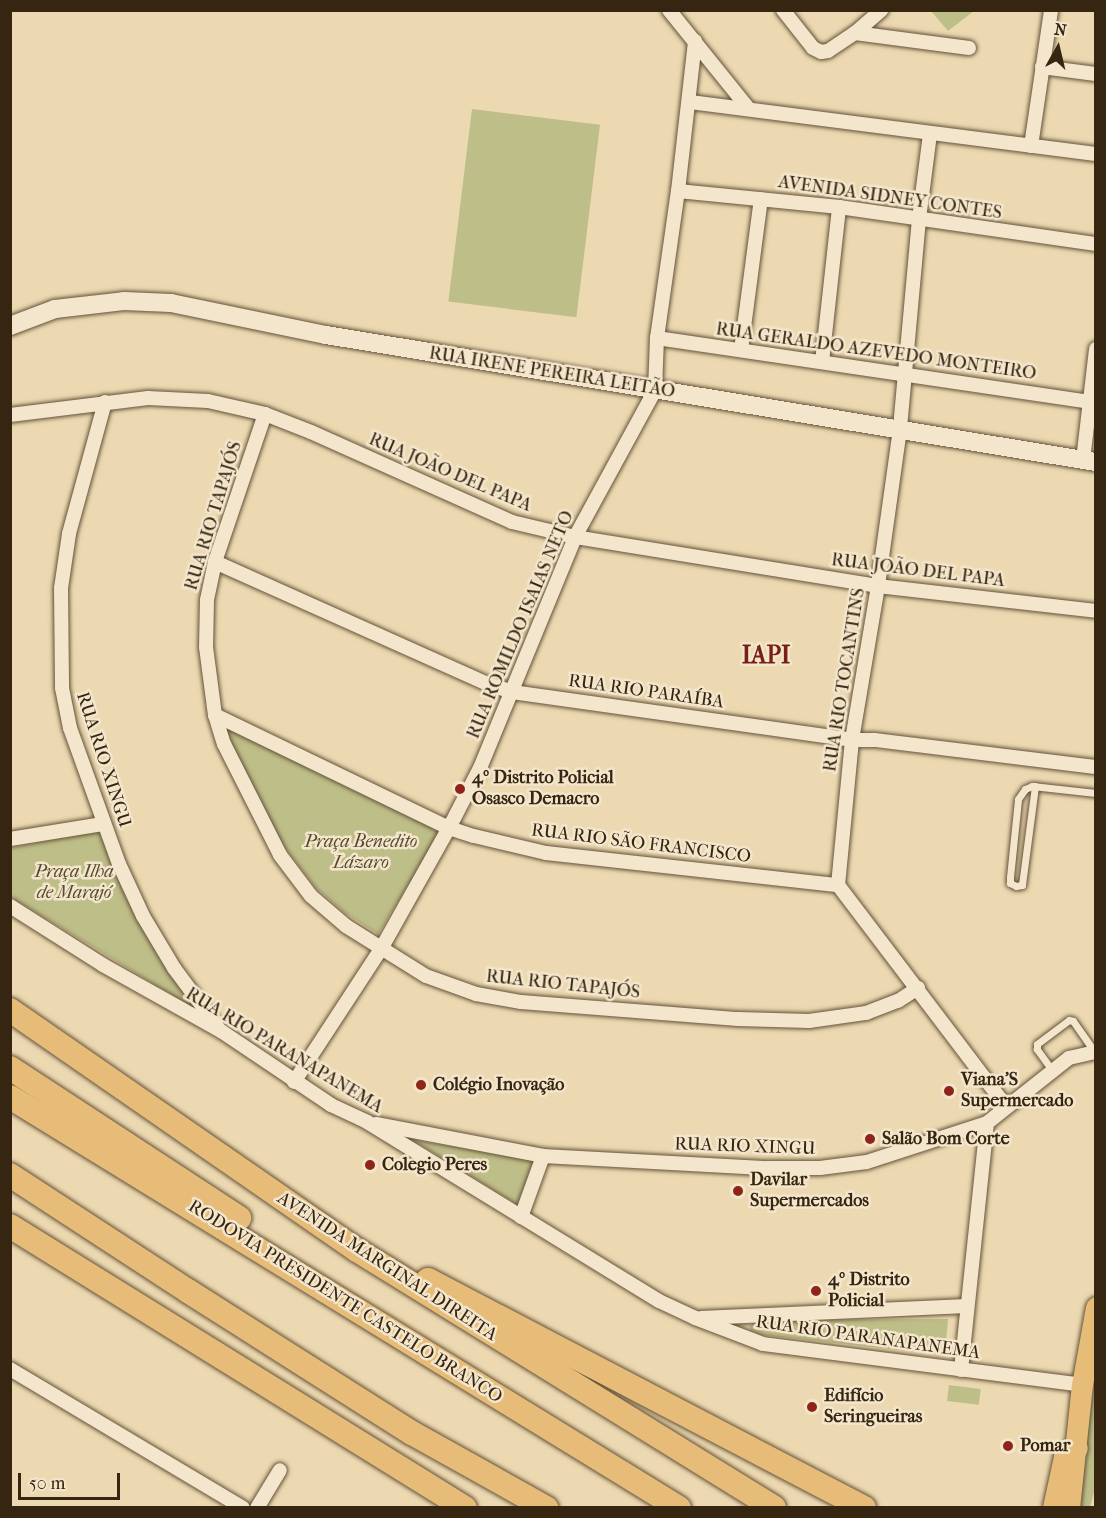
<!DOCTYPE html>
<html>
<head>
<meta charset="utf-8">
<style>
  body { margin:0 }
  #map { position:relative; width:1106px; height:1518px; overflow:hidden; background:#edd9b1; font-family:"IM FELL French Canon",serif }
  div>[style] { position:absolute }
  .green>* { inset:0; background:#bebe88; transform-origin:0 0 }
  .roads { filter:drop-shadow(0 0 2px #635239) drop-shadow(0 0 2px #635239) }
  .lane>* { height:7px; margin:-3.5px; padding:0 3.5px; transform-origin:3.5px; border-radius:3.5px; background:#f3e6cc }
  .street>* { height:14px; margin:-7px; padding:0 7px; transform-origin:7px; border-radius:7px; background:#f3e6cc }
  .secondary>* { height:18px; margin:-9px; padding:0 9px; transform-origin:9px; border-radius:9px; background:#f3e6cc }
  .primary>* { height:21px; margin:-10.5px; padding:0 10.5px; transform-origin:10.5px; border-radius:10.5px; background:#e6bc78 }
  .highway>* { height:24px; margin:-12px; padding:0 12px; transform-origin:12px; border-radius:12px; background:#e6bc78 }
  .dots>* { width:16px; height:16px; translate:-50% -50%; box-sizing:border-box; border:3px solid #f3e6cc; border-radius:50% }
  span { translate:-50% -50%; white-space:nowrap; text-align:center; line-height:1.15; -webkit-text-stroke:5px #f3e6cc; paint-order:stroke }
  .street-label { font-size:18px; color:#352511 }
  .poi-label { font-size:18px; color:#352511; font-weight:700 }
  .left { translate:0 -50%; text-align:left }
  .park-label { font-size:18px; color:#574b2f; font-style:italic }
  .district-label { font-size:24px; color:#7a1f14; font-weight:700 }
  .frame { position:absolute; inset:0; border:12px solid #352511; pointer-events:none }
  .north { position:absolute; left:1028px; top:18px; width:60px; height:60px; -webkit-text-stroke:4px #f3e6cc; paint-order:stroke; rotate:8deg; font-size:16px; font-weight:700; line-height:24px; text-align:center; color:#352511 }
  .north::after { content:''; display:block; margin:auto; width:21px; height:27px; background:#352511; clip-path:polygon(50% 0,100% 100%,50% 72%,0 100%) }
  .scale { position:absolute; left:18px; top:1473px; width:102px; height:27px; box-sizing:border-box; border:3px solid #352511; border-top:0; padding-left:8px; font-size:18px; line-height:21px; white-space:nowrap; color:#352511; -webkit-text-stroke:4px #f3e6cc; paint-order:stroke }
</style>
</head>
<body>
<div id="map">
  <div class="green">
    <div style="clip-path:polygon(931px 11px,974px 11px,948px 31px)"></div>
    <div style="left:472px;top:109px;width:129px;height:194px;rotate:7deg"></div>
    <div style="clip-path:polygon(221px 722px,442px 830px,378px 934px,345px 913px,315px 887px,282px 843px)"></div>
    <div style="clip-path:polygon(104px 830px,114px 862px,205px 1015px,11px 897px,10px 848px)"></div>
    <div style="clip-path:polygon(413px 1140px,535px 1160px,518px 1205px)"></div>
    <div style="clip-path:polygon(948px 1319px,945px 1355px,761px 1335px,750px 1330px,749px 1326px,757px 1320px)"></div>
    <div style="clip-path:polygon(1095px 1344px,1095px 1489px,1090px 1507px,1077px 1508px)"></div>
    <div style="left:949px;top:1385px;width:32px;height:16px;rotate:7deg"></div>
  </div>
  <div class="roads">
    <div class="lane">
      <div style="left:1035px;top:786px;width:100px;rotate:97.5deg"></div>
      <div style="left:1022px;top:885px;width:6px;rotate:171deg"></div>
      <div style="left:1016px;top:886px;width:7px;rotate:-153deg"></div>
      <div style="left:1010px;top:883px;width:6px;rotate:-90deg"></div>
      <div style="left:1010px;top:877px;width:78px;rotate:-84.1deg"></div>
      <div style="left:1018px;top:799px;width:12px;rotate:-55deg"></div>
      <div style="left:1025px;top:789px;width:8px;rotate:-23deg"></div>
      <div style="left:1032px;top:786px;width:64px;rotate:6.2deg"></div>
      <div style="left:1052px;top:1070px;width:26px;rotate:-126deg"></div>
      <div style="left:1037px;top:1049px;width:5px;rotate:-90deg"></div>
      <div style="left:1037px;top:1044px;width:40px;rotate:-37deg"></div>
      <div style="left:1069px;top:1020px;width:4px;rotate:14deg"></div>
      <div style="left:1073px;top:1021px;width:38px;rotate:55deg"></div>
    </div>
    <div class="street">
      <div style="left:669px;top:10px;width:126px;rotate:51.1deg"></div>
      <div style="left:783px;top:10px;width:48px;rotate:51.7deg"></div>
      <div style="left:813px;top:48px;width:9px;rotate:27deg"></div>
      <div style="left:821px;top:52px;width:7px;rotate:-8deg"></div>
      <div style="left:828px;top:51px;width:32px;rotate:-34deg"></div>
      <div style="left:855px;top:33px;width:35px;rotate:-41deg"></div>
      <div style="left:855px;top:33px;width:115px;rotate:7.5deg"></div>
      <div style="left:1042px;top:67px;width:54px;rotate:7.4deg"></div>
      <div style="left:690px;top:102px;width:409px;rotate:7.3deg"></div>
      <div style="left:930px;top:134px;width:86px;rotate:97.4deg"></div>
      <div style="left:919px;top:219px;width:211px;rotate:95.2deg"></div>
      <div style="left:900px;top:429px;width:159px;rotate:98deg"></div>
      <div style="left:878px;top:586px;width:156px;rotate:99.6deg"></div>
      <div style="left:852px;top:740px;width:146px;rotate:95.5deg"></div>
      <div style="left:838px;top:885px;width:278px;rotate:52.8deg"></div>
      <div style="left:1031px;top:146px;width:137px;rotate:-81.6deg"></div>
      <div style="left:678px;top:191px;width:162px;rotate:5.7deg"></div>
      <div style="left:839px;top:207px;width:260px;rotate:8.2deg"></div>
      <div style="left:657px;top:338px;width:437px;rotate:8.4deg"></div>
      <div style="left:741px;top:350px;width:152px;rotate:-82.5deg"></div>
      <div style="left:822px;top:362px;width:156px;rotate:-83.7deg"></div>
      <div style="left:105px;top:402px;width:137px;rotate:105.3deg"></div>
      <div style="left:69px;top:534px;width:55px;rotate:98.4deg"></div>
      <div style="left:61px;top:588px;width:100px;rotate:89.4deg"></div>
      <div style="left:62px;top:688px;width:41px;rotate:78.7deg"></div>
      <div style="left:70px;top:728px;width:145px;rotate:70.2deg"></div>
      <div style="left:119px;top:864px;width:57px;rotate:65.2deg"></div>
      <div style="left:143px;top:916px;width:61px;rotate:59.2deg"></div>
      <div style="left:174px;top:968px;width:72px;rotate:53.4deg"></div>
      <div style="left:265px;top:414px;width:156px;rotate:108.7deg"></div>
      <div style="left:215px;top:562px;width:39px;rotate:102deg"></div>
      <div style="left:207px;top:600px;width:47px;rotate:91.2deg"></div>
      <div style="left:206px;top:647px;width:69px;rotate:82.5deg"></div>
      <div style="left:215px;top:715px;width:30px;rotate:73deg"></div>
      <div style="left:224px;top:744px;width:124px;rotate:63.2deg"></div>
      <div style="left:280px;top:855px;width:51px;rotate:52.9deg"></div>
      <div style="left:311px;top:896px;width:46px;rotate:40.6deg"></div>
      <div style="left:346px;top:926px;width:94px;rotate:32deg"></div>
      <div style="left:426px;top:976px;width:53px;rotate:19.8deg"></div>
      <div style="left:476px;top:994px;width:46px;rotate:10.1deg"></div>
      <div style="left:521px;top:1002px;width:218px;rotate:4.5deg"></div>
      <div style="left:738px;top:1019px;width:71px;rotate:1.6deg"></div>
      <div style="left:809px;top:1021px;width:58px;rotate:-8deg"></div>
      <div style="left:866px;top:1013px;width:34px;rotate:-21deg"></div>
      <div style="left:898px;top:1001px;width:24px;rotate:-33deg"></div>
      <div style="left:10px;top:415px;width:139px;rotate:-7deg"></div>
      <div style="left:148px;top:398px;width:60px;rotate:2.9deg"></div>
      <div style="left:208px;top:401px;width:58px;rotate:12.8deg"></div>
      <div style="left:265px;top:414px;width:49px;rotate:21.4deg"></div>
      <div style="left:311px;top:432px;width:220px;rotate:24.1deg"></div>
      <div style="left:512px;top:522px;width:65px;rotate:13.4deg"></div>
      <div style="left:575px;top:537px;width:307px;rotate:9.2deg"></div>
      <div style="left:878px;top:586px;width:219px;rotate:6.5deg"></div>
      <div style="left:1083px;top:460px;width:112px;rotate:-83.3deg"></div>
      <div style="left:215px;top:562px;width:299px;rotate:24.1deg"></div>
      <div style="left:488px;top:684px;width:25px;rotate:18deg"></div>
      <div style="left:512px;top:692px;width:343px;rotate:8deg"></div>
      <div style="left:852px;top:740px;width:23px"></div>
      <div style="left:875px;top:740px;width:223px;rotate:7deg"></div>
      <div style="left:215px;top:715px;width:260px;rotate:25.8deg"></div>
      <div style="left:449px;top:828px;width:26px;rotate:18deg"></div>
      <div style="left:474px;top:836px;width:74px;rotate:13.3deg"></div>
      <div style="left:546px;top:853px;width:294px;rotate:6.3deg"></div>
      <div style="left:10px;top:839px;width:94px;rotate:-9.2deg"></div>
      <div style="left:10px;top:906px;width:110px;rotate:32.4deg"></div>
      <div style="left:103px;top:965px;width:135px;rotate:29.2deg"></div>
      <div style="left:221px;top:1031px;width:133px;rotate:33.9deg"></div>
      <div style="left:331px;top:1105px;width:40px;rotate:25deg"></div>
      <div style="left:367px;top:1122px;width:342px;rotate:31.5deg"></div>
      <div style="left:659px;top:1301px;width:40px;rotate:25deg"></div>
      <div style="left:695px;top:1318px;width:73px;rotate:20.9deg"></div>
      <div style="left:763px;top:1344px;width:322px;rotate:7.3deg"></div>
      <div style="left:294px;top:1082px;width:159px;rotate:-56.8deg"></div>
      <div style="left:381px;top:949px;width:139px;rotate:-60.7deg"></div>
      <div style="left:449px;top:828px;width:68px;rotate:-62.7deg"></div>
      <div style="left:480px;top:768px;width:250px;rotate:-67.6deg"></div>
      <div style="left:575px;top:537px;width:167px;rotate:-61.4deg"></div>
      <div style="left:655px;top:390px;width:52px;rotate:-87.8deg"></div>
      <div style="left:657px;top:338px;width:148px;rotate:-81.9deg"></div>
      <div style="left:678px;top:191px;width:151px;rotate:-83.5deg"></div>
      <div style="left:376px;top:1124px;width:170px;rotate:10.8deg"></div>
      <div style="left:543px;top:1156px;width:225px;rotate:3.1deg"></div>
      <div style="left:768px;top:1168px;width:52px"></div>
      <div style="left:820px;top:1168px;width:47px;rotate:-7.3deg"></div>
      <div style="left:867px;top:1162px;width:126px;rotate:-18deg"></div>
      <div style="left:987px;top:1123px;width:105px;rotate:-38.4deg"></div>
      <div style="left:1069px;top:1058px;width:28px;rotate:-13deg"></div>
      <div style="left:521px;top:1217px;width:65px;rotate:-70.2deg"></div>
      <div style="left:701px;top:1318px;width:266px;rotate:-2.6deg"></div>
      <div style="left:10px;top:1369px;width:271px;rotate:30.8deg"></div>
      <div style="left:961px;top:1370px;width:248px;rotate:-84deg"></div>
      <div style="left:257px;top:1508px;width:44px;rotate:-58.8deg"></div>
    </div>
    <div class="secondary">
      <div style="left:10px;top:326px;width:48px;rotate:-20.7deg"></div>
      <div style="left:55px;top:309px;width:69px;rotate:-6.6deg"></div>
      <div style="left:124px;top:301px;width:47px;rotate:2.4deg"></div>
      <div style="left:171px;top:303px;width:158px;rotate:11.7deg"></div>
      <div style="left:326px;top:335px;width:780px;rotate:9.37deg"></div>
    </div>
    <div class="primary">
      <div style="left:1069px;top:1508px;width:124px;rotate:-84deg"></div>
      <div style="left:1082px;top:1385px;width:79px;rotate:-79.8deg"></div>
    </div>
    <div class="highway">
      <div style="left:10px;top:1010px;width:422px;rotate:34.7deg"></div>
      <div style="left:357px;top:1250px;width:490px;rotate:31.7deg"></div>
      <div style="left:10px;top:1068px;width:274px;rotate:33.2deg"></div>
      <div style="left:10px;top:1097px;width:785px;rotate:31.56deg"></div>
      <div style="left:10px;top:1175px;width:212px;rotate:33.1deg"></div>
      <div style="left:188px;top:1291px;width:265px;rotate:32.4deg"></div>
      <div style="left:412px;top:1433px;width:154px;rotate:29.2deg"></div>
      <div style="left:10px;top:1226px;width:535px;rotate:31.79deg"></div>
      <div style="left:428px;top:1280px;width:492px;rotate:27.6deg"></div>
      <div style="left:1055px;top:1508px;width:52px;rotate:-77.8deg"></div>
      <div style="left:1066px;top:1457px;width:13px;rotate:-42deg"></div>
    </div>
  </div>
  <div class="dots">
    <div style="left:460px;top:789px;background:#8f2418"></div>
    <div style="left:421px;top:1085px;background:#8f2418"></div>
    <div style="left:949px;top:1091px;background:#8f2418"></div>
    <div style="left:870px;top:1139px;background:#8f2418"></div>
    <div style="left:370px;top:1165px;background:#8f2418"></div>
    <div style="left:738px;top:1191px;background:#8f2418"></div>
    <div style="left:816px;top:1291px;background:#8f2418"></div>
    <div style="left:812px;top:1407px;background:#8f2418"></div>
    <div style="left:1008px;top:1446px;background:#8f2418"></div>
  </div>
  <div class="street-label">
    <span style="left:890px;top:198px;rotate:8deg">AVENIDA SIDNEY CONTES</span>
    <span style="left:876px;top:352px;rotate:8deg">RUA GERALDO AZEVEDO MONTEIRO</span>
    <span style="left:552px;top:373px;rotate:9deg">RUA IRENE PEREIRA LEITÃO</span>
    <span style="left:450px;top:473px;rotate:23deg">RUA JOÃO DEL PAPA</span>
    <span style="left:214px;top:516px;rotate:-73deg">RUA RIO TAPAJÓS</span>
    <span style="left:918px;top:571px;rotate:7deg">RUA JOÃO DEL PAPA</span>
    <span style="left:521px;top:625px;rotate:-67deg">RUA ROMILDO ISAIAS NETO</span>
    <span style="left:845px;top:680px;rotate:-81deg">RUA RIO TOCANTINS</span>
    <span style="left:646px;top:692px;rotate:8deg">RUA RIO PARAÍBA</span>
    <span style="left:103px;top:760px;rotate:72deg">RUA RIO XINGU</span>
    <span style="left:641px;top:844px;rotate:7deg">RUA RIO SÃO FRANCISCO</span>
    <span style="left:563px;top:985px;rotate:6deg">RUA RIO TAPAJÓS</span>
    <span style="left:284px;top:1051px;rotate:31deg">RUA RIO PARANAPANEMA</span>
    <span style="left:745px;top:1147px;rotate:2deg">RUA RIO XINGU</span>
    <span style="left:387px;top:1267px;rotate:33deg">AVENIDA MARGINAL DIREITA</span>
    <span style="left:345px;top:1302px;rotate:32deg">RODOVIA PRESIDENTE CASTELO BRANCO</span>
    <span style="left:868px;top:1338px;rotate:8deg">RUA RIO PARANAPANEMA</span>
  </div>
  <div class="poi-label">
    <span class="left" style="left:472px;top:789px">4º Distrito Policial<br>Osasco Demacro</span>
    <span class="left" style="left:961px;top:1091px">Viana'S<br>Supermercado</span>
    <span class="left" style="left:433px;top:1085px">Colégio Inovação</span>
    <span class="left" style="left:882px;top:1139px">Salão Bom Corte</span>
    <span class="left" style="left:382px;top:1165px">Colegio Peres</span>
    <span class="left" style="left:750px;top:1191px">Davilar<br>Supermercados</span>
    <span class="left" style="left:828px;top:1291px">4º Distrito<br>Policial</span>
    <span class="left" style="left:824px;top:1407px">Edifício<br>Seringueiras</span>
    <span class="left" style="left:1020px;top:1446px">Pomar</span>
  </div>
  <div class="park-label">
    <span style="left:361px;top:853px">Praça Benedito<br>Lázaro</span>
    <span style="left:74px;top:883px">Praça Ilha<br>de Marajó</span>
  </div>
  <div class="district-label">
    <span style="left:766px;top:656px">IAPI</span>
  </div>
  <div class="frame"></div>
  <div class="north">N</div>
  <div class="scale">50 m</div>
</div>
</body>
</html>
